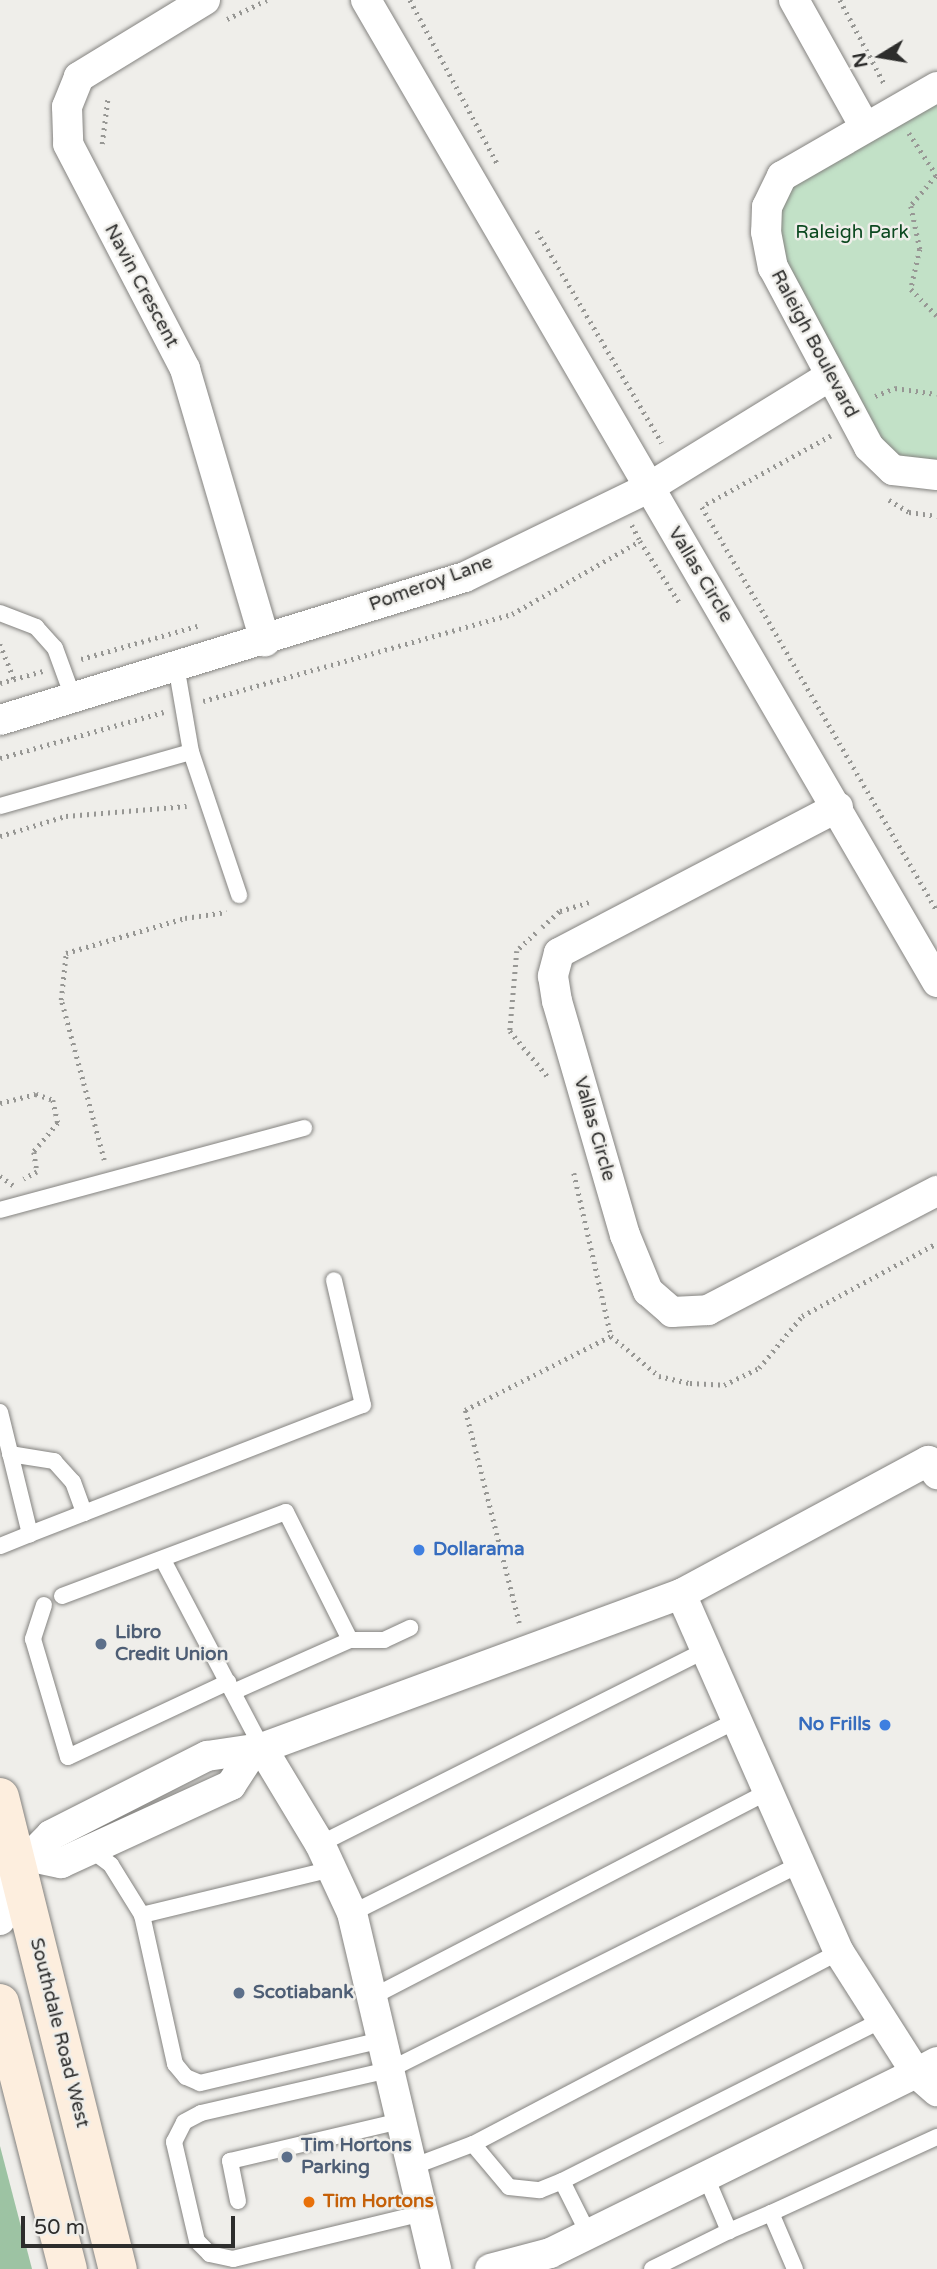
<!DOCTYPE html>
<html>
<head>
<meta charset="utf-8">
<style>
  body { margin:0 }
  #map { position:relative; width:937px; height:2269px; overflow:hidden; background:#efeeea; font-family:"Varela Round",sans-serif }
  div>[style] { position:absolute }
  .green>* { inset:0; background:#c2e1c7 }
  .forest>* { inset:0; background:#9dc3a3 }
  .path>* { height:4.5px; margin-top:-2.25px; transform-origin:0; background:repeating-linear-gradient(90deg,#979794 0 2px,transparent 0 7px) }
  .roads { filter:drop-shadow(0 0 2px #848380) drop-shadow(0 0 2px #848380) }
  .service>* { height:16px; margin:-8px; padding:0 8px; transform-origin:8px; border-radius:8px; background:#fff }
  .minor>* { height:30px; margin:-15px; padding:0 15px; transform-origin:15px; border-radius:15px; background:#fff }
  .secondary>* { height:38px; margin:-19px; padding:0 19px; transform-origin:19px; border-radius:19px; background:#fdeede }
  .dots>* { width:19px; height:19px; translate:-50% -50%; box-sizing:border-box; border:4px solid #efeeea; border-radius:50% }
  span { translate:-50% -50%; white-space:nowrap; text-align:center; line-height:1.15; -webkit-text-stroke:5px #efeeea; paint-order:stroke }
  .park-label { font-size:19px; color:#0c4920 }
  .street-label { font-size:19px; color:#2d2d2c }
  .shop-label { font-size:19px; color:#366cbe; font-weight:700 }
  .left { translate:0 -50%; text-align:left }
  .right { translate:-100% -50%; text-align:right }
  .service-label { font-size:19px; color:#4e5e75; font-weight:700 }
  .food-label { font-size:19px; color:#c56008; font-weight:700 }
  .north { position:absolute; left:846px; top:21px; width:70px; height:70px; -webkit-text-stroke:5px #efeeea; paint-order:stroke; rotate:259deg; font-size:19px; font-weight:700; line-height:28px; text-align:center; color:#2d2d2c }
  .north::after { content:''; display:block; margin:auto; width:24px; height:32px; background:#2d2d2c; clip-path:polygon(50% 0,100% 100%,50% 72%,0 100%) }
  .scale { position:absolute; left:21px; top:2216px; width:214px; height:32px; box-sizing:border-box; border:4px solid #2d2d2c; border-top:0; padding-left:9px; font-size:21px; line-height:24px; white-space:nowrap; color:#2d2d2c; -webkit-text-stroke:5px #efeeea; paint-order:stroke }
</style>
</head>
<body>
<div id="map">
  <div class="green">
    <div style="clip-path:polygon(937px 87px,937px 475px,893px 470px,773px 267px,782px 176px)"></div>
  </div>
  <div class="forest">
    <div style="clip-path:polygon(0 2146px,32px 2269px,0 2269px)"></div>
  </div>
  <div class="path">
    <div style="left:410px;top:0;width:185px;rotate:61.9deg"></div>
    <div style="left:840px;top:0;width:96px;rotate:62.1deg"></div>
    <div style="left:227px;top:19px;width:44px;rotate:-25.4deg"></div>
    <div style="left:909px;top:133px;width:51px;rotate:56.9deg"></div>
    <div style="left:102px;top:144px;width:48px;rotate:-82.9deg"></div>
    <div style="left:936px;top:176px;width:39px;rotate:130deg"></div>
    <div style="left:911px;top:206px;width:44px;rotate:78.2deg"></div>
    <div style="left:920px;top:249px;width:41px;rotate:102.7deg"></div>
    <div style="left:911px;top:289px;width:37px;rotate:46deg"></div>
    <div style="left:537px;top:231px;width:246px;rotate:59.5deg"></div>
    <div style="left:875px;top:396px;width:22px;rotate:-22deg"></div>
    <div style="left:895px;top:388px;width:42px;rotate:8.1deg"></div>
    <div style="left:831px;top:436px;width:147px;rotate:151.2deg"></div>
    <div style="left:702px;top:507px;width:467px;rotate:59.8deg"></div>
    <div style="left:889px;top:500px;width:23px;rotate:31deg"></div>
    <div style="left:909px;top:512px;width:28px;rotate:8deg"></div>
    <div style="left:632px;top:525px;width:18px;rotate:63deg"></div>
    <div style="left:0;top:644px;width:38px;rotate:68deg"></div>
    <div style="left:81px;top:659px;width:121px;rotate:-15.9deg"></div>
    <div style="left:0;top:683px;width:45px;rotate:-15.6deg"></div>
    <div style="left:203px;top:701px;width:321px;rotate:-15.7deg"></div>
    <div style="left:512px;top:614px;width:147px;rotate:-29.7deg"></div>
    <div style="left:640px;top:541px;width:76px;rotate:57.4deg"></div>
    <div style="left:0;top:758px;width:170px;rotate:-15.7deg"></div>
    <div style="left:0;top:836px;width:69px;rotate:-16.9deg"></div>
    <div style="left:66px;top:816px;width:121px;rotate:-4.7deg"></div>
    <div style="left:542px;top:927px;width:24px;rotate:-42deg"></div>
    <div style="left:560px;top:911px;width:34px;rotate:-17deg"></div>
    <div style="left:536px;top:933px;width:26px;rotate:137deg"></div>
    <div style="left:517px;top:951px;width:80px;rotate:95deg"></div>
    <div style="left:510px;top:1031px;width:60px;rotate:50.4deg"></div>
    <div style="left:0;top:1103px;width:37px;rotate:-14deg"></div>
    <div style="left:36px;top:1094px;width:18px;rotate:19deg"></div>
    <div style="left:53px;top:1100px;width:24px;rotate:78deg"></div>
    <div style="left:58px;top:1123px;width:38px;rotate:130deg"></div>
    <div style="left:34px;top:1152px;width:20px;rotate:81deg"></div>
    <div style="left:37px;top:1172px;width:15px;rotate:152deg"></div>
    <div style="left:104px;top:1160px;width:166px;rotate:-105deg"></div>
    <div style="left:61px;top:1000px;width:47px;rotate:-83.9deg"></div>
    <div style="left:66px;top:953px;width:124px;rotate:-16.4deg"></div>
    <div style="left:185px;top:918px;width:42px;rotate:-8.1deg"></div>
    <div style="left:574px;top:1173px;width:167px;rotate:77.2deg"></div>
    <div style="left:611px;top:1336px;width:62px;rotate:39.8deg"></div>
    <div style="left:659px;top:1376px;width:32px;rotate:13deg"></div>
    <div style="left:690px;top:1383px;width:34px;rotate:3deg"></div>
    <div style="left:724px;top:1385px;width:39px;rotate:-26deg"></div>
    <div style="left:759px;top:1368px;width:67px;rotate:-50.4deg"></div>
    <div style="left:802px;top:1316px;width:153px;rotate:-28.4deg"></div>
    <div style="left:0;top:1176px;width:16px;rotate:35deg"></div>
    <div style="left:519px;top:1623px;width:220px;rotate:-104.2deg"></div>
    <div style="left:465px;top:1410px;width:164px;rotate:-26.9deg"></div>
  </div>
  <div class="roads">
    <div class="service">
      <div style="left:0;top:613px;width:39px;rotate:21deg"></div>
      <div style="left:36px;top:627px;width:28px;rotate:48deg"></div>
      <div style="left:55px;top:648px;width:55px;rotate:69.9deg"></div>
      <div style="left:191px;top:752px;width:151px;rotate:71.4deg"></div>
      <div style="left:0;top:806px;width:198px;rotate:-15.8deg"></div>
      <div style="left:191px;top:752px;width:82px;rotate:-99.8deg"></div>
      <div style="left:0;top:1210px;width:315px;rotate:-15.1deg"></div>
      <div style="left:0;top:1412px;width:126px;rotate:76.2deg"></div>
      <div style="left:30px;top:1534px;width:32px;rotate:158deg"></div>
      <div style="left:10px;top:1454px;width:45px;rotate:9deg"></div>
      <div style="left:54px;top:1461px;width:28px;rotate:48deg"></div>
      <div style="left:73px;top:1482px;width:33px;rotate:70deg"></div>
      <div style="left:84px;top:1513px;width:58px;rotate:158.7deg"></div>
      <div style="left:84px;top:1513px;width:299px;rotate:-21.2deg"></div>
      <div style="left:363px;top:1405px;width:128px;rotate:-103.1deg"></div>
      <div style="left:163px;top:1560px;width:212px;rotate:62.2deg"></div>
      <div style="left:62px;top:1596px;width:239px;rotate:-20.6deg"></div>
      <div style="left:286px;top:1512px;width:143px;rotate:63.4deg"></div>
      <div style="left:350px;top:1640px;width:128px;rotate:156deg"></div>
      <div style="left:44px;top:1605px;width:36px;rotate:108deg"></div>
      <div style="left:33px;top:1639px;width:123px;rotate:73.5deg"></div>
      <div style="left:68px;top:1757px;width:177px;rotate:-25.1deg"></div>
      <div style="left:350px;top:1640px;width:34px"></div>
      <div style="left:384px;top:1640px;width:29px;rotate:-25deg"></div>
      <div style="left:320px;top:1844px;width:432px;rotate:-26.7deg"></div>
      <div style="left:90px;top:1849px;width:26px;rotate:37deg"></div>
      <div style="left:111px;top:1865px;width:59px;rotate:58.2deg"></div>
      <div style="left:142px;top:1915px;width:153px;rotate:77.5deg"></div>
      <div style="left:175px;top:2064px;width:17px;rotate:50deg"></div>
      <div style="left:186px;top:2077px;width:15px;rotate:23deg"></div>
      <div style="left:200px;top:2083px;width:187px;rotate:-13.3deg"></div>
      <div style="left:352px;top:1913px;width:431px;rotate:-26.6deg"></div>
      <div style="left:142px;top:1915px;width:195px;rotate:-13.6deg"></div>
      <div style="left:372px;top:1997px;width:445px;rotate:-27.4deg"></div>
      <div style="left:473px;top:2144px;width:413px;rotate:-27.7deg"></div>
      <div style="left:412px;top:2167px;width:65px;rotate:-20.7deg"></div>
      <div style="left:473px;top:2144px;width:56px;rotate:50.1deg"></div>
      <div style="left:509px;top:2187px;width:31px;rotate:6deg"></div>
      <div style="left:540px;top:2190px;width:24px;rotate:-22deg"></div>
      <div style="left:706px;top:2177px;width:59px;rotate:66.9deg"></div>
      <div style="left:729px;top:2231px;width:46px;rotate:-23.2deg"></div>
      <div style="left:771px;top:2213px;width:61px;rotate:66.8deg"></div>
      <div style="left:238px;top:2201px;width:41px;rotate:-101.3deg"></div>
      <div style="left:230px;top:2161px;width:176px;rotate:-13.2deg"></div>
      <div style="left:423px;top:2213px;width:195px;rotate:166.4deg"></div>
      <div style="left:233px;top:2259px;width:24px;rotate:-168deg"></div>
      <div style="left:210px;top:2254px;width:18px;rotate:-135deg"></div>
      <div style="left:197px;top:2241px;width:102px;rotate:-103.1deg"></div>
      <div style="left:174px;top:2142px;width:22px;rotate:-63deg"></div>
      <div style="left:184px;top:2122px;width:19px;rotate:-28deg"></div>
      <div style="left:201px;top:2113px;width:193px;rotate:-12.9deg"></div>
      <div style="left:389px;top:2070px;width:456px;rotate:-26.6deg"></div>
      <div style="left:771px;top:2213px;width:183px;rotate:-24.6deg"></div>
      <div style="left:589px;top:2235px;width:60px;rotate:-116.6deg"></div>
      <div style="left:562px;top:2181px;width:356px;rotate:-26.7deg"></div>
      <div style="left:652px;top:2269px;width:86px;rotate:-26.3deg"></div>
    </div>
    <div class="minor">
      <div style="left:205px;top:0;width:148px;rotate:148.6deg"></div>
      <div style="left:79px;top:77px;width:32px;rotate:112deg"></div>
      <div style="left:67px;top:107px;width:37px;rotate:88deg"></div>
      <div style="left:68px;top:144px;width:254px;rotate:62.5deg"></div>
      <div style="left:185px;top:369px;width:284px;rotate:73.6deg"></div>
      <div style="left:366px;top:0;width:1136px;rotate:59.82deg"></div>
      <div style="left:794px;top:0;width:145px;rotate:60.8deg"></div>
      <div style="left:937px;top:87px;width:179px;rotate:150.1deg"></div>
      <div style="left:782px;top:176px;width:34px;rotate:116deg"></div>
      <div style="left:767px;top:207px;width:25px;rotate:92deg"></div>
      <div style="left:766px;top:232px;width:36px;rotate:79deg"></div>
      <div style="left:773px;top:267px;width:204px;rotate:61.9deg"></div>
      <div style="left:869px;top:447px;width:33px;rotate:44deg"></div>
      <div style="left:893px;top:470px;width:44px;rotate:6.5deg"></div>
      <div style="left:0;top:720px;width:486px;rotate:-17.1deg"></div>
      <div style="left:465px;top:577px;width:203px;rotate:-25.9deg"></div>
      <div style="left:648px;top:488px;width:214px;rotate:-31.6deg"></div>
      <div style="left:838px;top:807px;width:315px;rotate:152.4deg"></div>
      <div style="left:559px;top:953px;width:24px;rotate:105deg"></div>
      <div style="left:553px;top:976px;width:25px;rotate:81deg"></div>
      <div style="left:557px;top:1001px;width:244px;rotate:73.8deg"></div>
      <div style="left:625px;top:1235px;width:61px;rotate:67.7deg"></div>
      <div style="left:648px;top:1291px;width:32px;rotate:41deg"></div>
      <div style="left:672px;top:1312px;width:36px;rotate:-3deg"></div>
      <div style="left:708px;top:1310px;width:258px;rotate:-27.5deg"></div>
      <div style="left:681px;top:1594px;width:281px;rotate:-28.3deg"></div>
      <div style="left:928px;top:1461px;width:16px;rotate:55deg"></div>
      <div style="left:262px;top:1748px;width:446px;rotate:-20.2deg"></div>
      <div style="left:681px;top:1594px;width:391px;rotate:66.2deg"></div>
      <div style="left:839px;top:1952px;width:143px;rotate:57.5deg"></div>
      <div style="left:916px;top:2073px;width:408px;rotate:153.8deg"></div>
      <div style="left:550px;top:2253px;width:62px;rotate:165.1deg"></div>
      <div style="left:32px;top:1857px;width:30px;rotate:12deg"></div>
      <div style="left:61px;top:1863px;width:187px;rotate:-24.6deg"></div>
      <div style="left:231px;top:1785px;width:37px;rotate:-57deg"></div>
      <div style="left:0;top:1920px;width:54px;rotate:-70.6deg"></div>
      <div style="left:18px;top:1869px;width:47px;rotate:-45.9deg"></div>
      <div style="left:51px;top:1835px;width:175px;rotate:-26.9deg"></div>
      <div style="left:207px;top:1756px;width:56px;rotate:-8.3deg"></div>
      <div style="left:262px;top:1748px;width:112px;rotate:58.9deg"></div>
      <div style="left:320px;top:1844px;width:76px;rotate:65.1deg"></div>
      <div style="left:352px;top:1913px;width:366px;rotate:76.7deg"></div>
      <div style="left:937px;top:2062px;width:24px;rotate:152deg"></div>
      <div style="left:916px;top:2073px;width:28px;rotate:41deg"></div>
    </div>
    <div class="secondary">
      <div style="left:0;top:1797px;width:487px;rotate:76deg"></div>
      <div style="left:0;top:2003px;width:275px;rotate:75.7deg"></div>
    </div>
  </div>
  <div class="dots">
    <div style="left:419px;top:1550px;background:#3f7fe0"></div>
    <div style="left:101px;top:1644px;background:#5c6f8a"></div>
    <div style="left:885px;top:1725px;background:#3f7fe0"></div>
    <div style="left:239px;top:1993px;background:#5c6f8a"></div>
    <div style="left:287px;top:2157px;background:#5c6f8a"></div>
    <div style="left:309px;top:2202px;background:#e8710a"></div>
  </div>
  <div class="park-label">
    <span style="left:852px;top:233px">Raleigh Park</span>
  </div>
  <div class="street-label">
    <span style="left:141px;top:286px;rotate:62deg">Navin Crescent</span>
    <span style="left:814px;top:344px;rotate:62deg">Raleigh Boulevard</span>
    <span style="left:700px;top:575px;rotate:59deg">Vallas Circle</span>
    <span style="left:431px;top:584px;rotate:-20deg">Pomeroy Lane</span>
    <span style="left:594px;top:1129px;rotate:74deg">Vallas Circle</span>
    <span style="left:59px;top:2033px;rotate:76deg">Southdale Road West</span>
  </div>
  <div class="shop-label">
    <span class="left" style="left:433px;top:1550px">Dollarama</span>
    <span class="right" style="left:871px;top:1725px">No Frills</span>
  </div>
  <div class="service-label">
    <span class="left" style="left:115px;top:1644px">Libro<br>Credit Union</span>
    <span class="left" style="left:253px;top:1993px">Scotiabank</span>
    <span class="left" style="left:301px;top:2157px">Tim Hortons<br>Parking</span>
  </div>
  <div class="food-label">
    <span class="left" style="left:323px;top:2202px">Tim Hortons</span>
  </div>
  <div class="north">N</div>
  <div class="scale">50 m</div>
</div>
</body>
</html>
